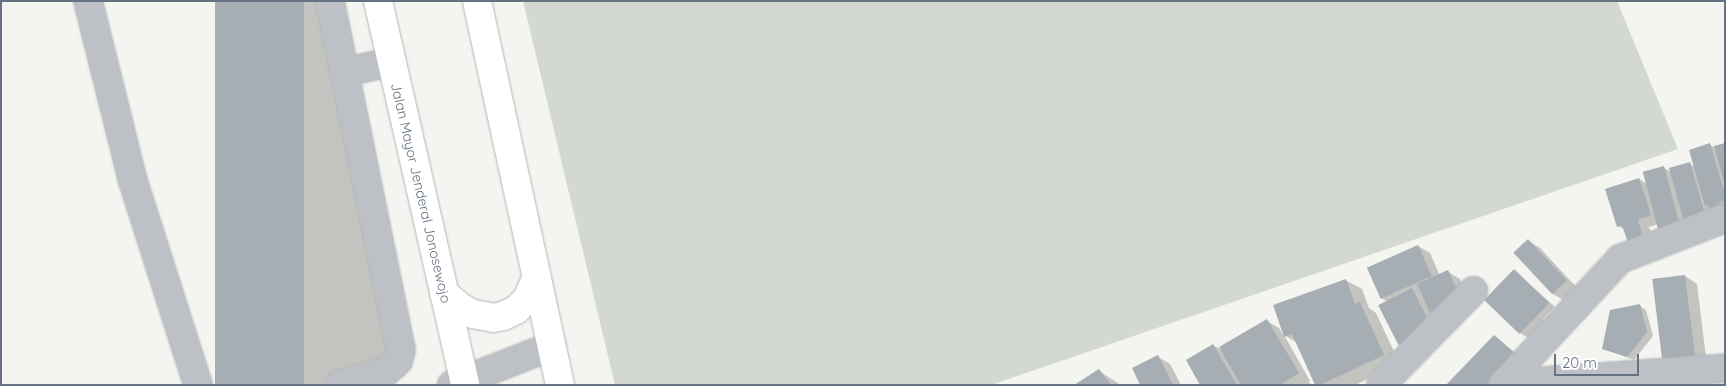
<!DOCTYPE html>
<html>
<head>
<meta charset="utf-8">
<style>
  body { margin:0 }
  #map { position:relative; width:1726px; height:386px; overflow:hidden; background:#f4f4f0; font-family:Quicksand,sans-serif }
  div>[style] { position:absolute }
  .green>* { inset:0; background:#d3d9d0 }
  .shadow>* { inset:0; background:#0003 }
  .building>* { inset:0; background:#a6adb3; transform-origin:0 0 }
  .roads { filter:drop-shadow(0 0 1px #b2b6ba) drop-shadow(0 0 1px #b2b6ba) }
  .minor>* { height:28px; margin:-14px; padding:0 14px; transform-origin:14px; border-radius:14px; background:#bdc0c4 }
  .major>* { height:28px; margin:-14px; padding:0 14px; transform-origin:14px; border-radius:14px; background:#fff }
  span { translate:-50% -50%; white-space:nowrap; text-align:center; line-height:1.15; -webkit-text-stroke:5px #fff; paint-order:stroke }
  .street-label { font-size:14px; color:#647281 }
  .frame { position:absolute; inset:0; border:2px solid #647281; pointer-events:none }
  .scale { position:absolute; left:1554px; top:354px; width:85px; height:22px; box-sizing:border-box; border:2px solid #647281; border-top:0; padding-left:6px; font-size:15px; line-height:18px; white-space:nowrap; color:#647281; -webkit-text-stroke:4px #fff; paint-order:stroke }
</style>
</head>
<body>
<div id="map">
  <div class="green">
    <div style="clip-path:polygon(523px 1px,1617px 1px,1678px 149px,991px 385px,615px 385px)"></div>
  </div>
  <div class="shadow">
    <div style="clip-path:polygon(217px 1px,319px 1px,405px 376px,368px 385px,304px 385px)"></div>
    <div style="clip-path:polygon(1725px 144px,1725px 224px,1659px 224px,1649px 227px,1655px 245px,1618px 226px,1639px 179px,1647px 184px,1664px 168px,1671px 172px,1690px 164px,1695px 167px,1710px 145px,1714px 147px)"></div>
    <div style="clip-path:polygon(1528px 241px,1540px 248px,1578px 289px,1565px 301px,1553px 294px)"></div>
    <div style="clip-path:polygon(1418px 246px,1430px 253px,1440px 276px,1448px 272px,1460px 279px,1473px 306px,1412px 351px,1400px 344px,1388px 302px,1381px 298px)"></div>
    <div style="clip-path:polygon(1515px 271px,1555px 307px,1543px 319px,1548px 324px,1532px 340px,1520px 333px)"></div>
    <div style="clip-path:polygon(1685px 276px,1697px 284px,1708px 374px,1664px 371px)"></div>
    <div style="clip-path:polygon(1345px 280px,1362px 289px,1369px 308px,1376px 313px,1400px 364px,1355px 385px,1316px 385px,1297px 343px,1284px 335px,1310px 381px,1308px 382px,1313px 385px,1201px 385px,1213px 345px,1223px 351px,1267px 321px,1279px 328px,1283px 335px)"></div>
    <div style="clip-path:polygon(1640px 306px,1646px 310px,1653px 336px,1634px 360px,1603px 348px)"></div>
    <div style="clip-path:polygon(1495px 336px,1520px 358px,1495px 385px,1448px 385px)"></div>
    <div style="clip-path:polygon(1158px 357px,1170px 364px,1181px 385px,1142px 385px)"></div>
    <div style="clip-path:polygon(1099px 371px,1121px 385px,1077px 385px)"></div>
  </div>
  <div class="building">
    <div style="left:215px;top:1px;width:89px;height:394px"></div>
    <div style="clip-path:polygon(1710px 143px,1725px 194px,1725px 200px,1719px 202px,1723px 214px,1712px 217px,1708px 205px,1705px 206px,1689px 150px)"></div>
    <div style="clip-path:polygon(1725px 143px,1725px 182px,1724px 182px,1714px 146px)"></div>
    <div style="left:1690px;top:162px;width:59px;height:22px;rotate:74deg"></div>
    <div style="left:1664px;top:166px;width:65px;height:22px;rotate:75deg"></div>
    <div style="clip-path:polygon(1639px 178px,1651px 215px,1638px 220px,1643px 238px,1628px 243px,1622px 225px,1617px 227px,1605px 189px)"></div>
    <div style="left:1528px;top:239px;width:57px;height:20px;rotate:47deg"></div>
    <div style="left:1418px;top:245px;width:34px;height:56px;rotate:66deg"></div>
    <div style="left:1514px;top:269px;width:49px;height:43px;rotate:44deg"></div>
    <div style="left:1448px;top:270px;width:32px;height:34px;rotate:66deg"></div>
    <div style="left:1685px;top:275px;width:94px;height:33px;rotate:83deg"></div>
    <div style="clip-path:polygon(1346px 279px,1355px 304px,1360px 302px,1384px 355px,1320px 385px,1315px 385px,1292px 334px,1284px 337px,1273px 305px)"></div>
    <div style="left:1412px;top:288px;width:45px;height:38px;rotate:63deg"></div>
    <div style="clip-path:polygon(1640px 304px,1647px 332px,1627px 357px,1602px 349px,1610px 310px)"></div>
    <div style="clip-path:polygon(1267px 319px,1299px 373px,1280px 385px,1241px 385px,1219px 347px)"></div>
    <div style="clip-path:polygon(1494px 335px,1515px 353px,1499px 371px,1486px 385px,1446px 385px)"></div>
    <div style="clip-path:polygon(1213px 344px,1237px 385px,1200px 385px,1186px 360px)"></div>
    <div style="clip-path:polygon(1158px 355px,1173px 385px,1140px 385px,1132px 368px)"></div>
    <div style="clip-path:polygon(1099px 369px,1111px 385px,1074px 385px)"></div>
  </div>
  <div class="roads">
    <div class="minor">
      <div style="left:88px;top:1px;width:182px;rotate:76deg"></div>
      <div style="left:132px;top:178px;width:217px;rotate:72.3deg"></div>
      <div style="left:330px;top:1px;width:356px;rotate:78.5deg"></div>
      <div style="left:401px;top:350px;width:11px;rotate:105deg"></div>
      <div style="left:398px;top:361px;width:15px;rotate:138deg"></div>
      <div style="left:387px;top:371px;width:50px;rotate:163.7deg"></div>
      <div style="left:345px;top:72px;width:47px;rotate:-12.3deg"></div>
      <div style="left:1504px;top:384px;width:222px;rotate:-4.1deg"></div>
      <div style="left:452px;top:385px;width:107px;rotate:-21.3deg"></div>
      <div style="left:1381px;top:385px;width:132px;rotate:-45.6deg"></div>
      <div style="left:1503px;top:385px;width:172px;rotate:-47.1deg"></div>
      <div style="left:1620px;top:259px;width:113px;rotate:-21.3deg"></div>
    </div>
    <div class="major">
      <div style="left:378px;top:1px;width:394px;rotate:77.2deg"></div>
      <div style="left:477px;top:1px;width:393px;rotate:77.8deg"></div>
      <div style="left:444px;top:293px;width:21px;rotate:41deg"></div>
      <div style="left:460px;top:307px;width:15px;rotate:28deg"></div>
      <div style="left:473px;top:314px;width:20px;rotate:11deg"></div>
      <div style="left:493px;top:318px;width:10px;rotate:-11deg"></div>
      <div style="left:503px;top:316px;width:14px;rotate:-25deg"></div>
      <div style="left:516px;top:310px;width:16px;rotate:-45deg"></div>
      <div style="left:527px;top:299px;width:24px;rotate:-66deg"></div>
    </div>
  </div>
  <div class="street-label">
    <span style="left:421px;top:193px;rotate:77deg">Jalan Mayor Jenderal Jonosewojo</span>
  </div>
  <div class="frame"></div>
  <div class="scale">20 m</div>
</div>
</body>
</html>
